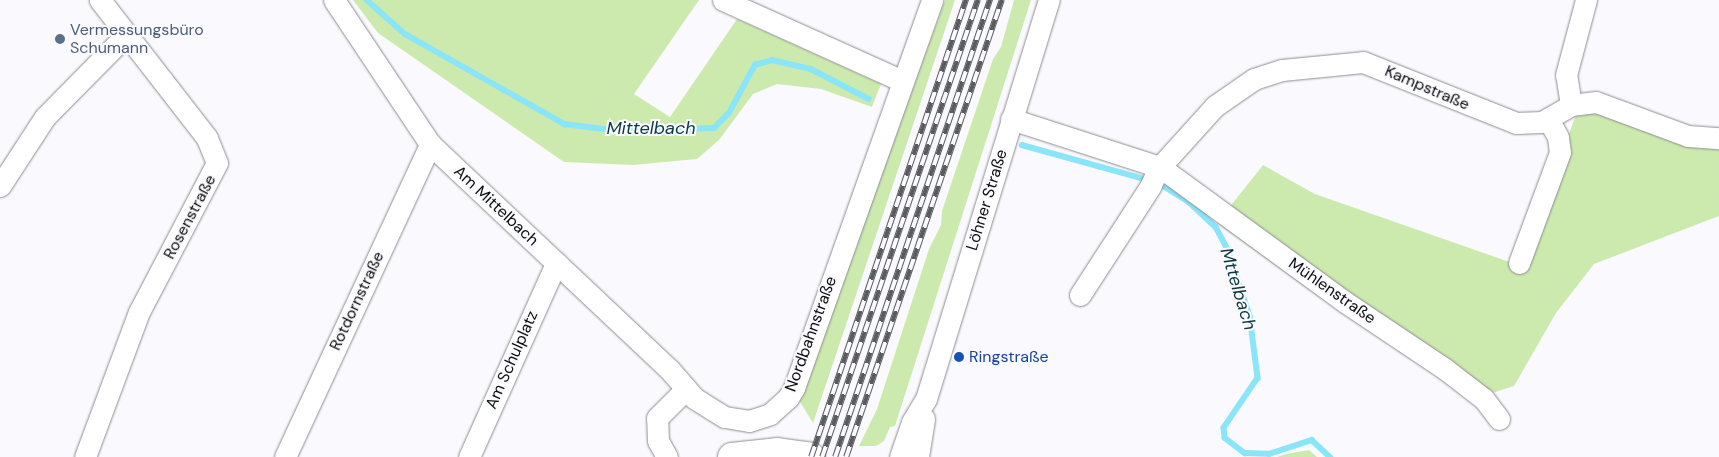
<!DOCTYPE html>
<html>
<head>
<meta charset="utf-8">
<style>
  body { margin:0 }
  #map { position:relative; width:1719px; height:457px; overflow:hidden; background:#fafafe; font-family:"DM Sans",sans-serif }
  div>[style] { position:absolute }
  .green>* { inset:0; background:#cdeaae }
  .stream>* { height:5.5px; margin:-2.75px; padding:0 2.75px; transform-origin:2.75px; border-radius:2.75px; background:#8ae5f8 }
  .roads { filter:drop-shadow(0 0 1px #8b8c94) drop-shadow(0 0 1px #8b8c94) }
  .street>* { height:21px; margin:-10.5px; padding:0 10.5px; transform-origin:10.5px; border-radius:10.5px; background:#fff }
  .secondary>* { height:28px; margin:-14px; padding:0 14px; transform-origin:14px; border-radius:14px; background:#fff }
  .rail>* { height:5.5px; margin-top:-2.75px; transform-origin:0; background:repeating-linear-gradient(90deg,#fafafe 0 11px,#5a5b5e 0 22px); box-sizing:border-box; border-block:1px solid #5a5b5e }
  .dots>* { width:14px; height:14px; translate:-50% -50%; box-sizing:border-box; border:2px solid #fafafe; border-radius:50% }
  span { translate:-50% -50%; white-space:nowrap; text-align:center; line-height:1.15; -webkit-text-stroke:4px #fafafe; paint-order:stroke }
  .service-label { font-size:16px; color:#4e5e75 }
  .left { translate:0 -50%; text-align:left }
  .street-label { font-size:16px; color:#0b0c0e }
  .transit-label { font-size:16px; color:#164399 }
  .water-label { font-size:18px; color:#0c3840; font-style:italic }
</style>
</head>
<body>
<div id="map">
  <div class="green">
    <div style="clip-path:polygon(353px 0,699px 0,634px 94px,670px 117px,737px 19px,881px 84px,872px 107px,821px 89px,777px 84px,753px 94px,719px 140px,697px 159px,633px 165px,564px 162px,378px 33px)"></div>
    <div style="clip-path:polygon(945px 0,955px 0,813px 423px,799px 400px)"></div>
    <div style="clip-path:polygon(1014px 0,1031px 0,895px 426px,890px 427px,884px 441px,876px 446px,859px 446px,877px 409px,929px 249px,941px 225px,942px 211px,993px 59px,1001px 47px)"></div>
    <div style="clip-path:polygon(1603px 108px,1719px 142px,1719px 216px,1594px 264px,1556px 313px,1514px 386px,1489px 394px,1443px 372px,1319px 297px,1217px 223px,1263px 165px,1315px 194px,1521px 266px,1578px 109px)"></div>
    <div style="clip-path:polygon(1309px 450px,1317px 457px,1277px 457px,1286px 454px)"></div>
  </div>
  <div class="stream">
    <div style="left:367px;top:0;width:51px;rotate:41.8deg"></div>
    <div style="left:405px;top:34px;width:184px;rotate:29.4deg"></div>
    <div style="left:565px;top:124px;width:54px;rotate:7.4deg"></div>
    <div style="left:619px;top:131px;width:95px;rotate:-1.8deg"></div>
    <div style="left:714px;top:128px;width:21px;rotate:-45deg"></div>
    <div style="left:729px;top:113px;width:55px;rotate:-61.6deg"></div>
    <div style="left:755px;top:65px;width:18px;rotate:-16deg"></div>
    <div style="left:772px;top:60px;width:40px;rotate:13deg"></div>
    <div style="left:811px;top:69px;width:65px;rotate:27.3deg"></div>
    <div style="left:1022px;top:145px;width:131px;rotate:15.5deg"></div>
    <div style="left:1157px;top:182px;width:36px;rotate:32deg"></div>
    <div style="left:1188px;top:201px;width:38px;rotate:43deg"></div>
    <div style="left:1216px;top:227px;width:26px;rotate:62deg"></div>
    <div style="left:1228px;top:250px;width:70px;rotate:71.6deg"></div>
    <div style="left:1250px;top:316px;width:63px;rotate:82.6deg"></div>
    <div style="left:1258px;top:378px;width:60px;rotate:124.2deg"></div>
    <div style="left:1224px;top:428px;width:10px;rotate:84deg"></div>
    <div style="left:1225px;top:438px;width:25px;rotate:37deg"></div>
    <div style="left:1245px;top:453px;width:24px;rotate:2deg"></div>
    <div style="left:1269px;top:454px;width:45px;rotate:-18deg"></div>
    <div style="left:1312px;top:440px;width:25px;rotate:43deg"></div>
  </div>
  <div class="roads">
    <div class="street">
      <div style="left:334px;top:0;width:173px;rotate:56.3deg"></div>
      <div style="left:430px;top:144px;width:328px;rotate:43.3deg"></div>
      <div style="left:669px;top:369px;width:38px;rotate:49deg"></div>
      <div style="left:694px;top:398px;width:36px;rotate:32deg"></div>
      <div style="left:725px;top:417px;width:24px;rotate:9deg"></div>
      <div style="left:749px;top:421px;width:22px;rotate:-18deg"></div>
      <div style="left:770px;top:414px;width:24px;rotate:-42deg"></div>
      <div style="left:788px;top:398px;width:12px;rotate:-59deg"></div>
      <div style="left:794px;top:388px;width:412px;rotate:-70.4deg"></div>
      <div style="left:723px;top:0;width:196px;rotate:24.3deg"></div>
      <div style="left:1571px;top:105px;width:30px;rotate:-99deg"></div>
      <div style="left:1566px;top:75px;width:78px;rotate:-75.1deg"></div>
      <div style="left:1011px;top:119px;width:157px;rotate:17.9deg"></div>
      <div style="left:1160px;top:167px;width:229px;rotate:36.1deg"></div>
      <div style="left:1345px;top:302px;width:120px;rotate:33.8deg"></div>
      <div style="left:1445px;top:369px;width:49px;rotate:37.6deg"></div>
      <div style="left:1484px;top:399px;width:25px;rotate:53deg"></div>
      <div style="left:0;top:186px;width:82px;rotate:-56.9deg"></div>
      <div style="left:45px;top:117px;width:114px;rotate:-45.4deg"></div>
      <div style="left:1519px;top:263px;width:118px;rotate:-69.7deg"></div>
      <div style="left:1560px;top:152px;width:15px;rotate:-98deg"></div>
      <div style="left:1558px;top:137px;width:21px;rotate:-119deg"></div>
      <div style="left:1080px;top:295px;width:129px;rotate:-57.1deg"></div>
      <div style="left:1150px;top:187px;width:20px;rotate:-66deg"></div>
      <div style="left:1158px;top:169px;width:85px;rotate:-47.9deg"></div>
      <div style="left:1215px;top:106px;width:47px;rotate:-34.7deg"></div>
      <div style="left:1254px;top:79px;width:29px;rotate:-18deg"></div>
      <div style="left:1282px;top:70px;width:81px;rotate:-5.6deg"></div>
      <div style="left:1363px;top:62px;width:165px;rotate:21.7deg"></div>
      <div style="left:1516px;top:123px;width:26px;rotate:-2deg"></div>
      <div style="left:1542px;top:122px;width:34px;rotate:-30deg"></div>
      <div style="left:1571px;top:105px;width:25px;rotate:-7deg"></div>
      <div style="left:1596px;top:102px;width:98px;rotate:20.3deg"></div>
      <div style="left:1688px;top:136px;width:31px;rotate:4deg"></div>
      <div style="left:85px;top:457px;width:155px;rotate:-69.6deg"></div>
      <div style="left:139px;top:312px;width:168px;rotate:-62.4deg"></div>
      <div style="left:217px;top:163px;width:27px;rotate:-112deg"></div>
      <div style="left:207px;top:138px;width:175px;rotate:-127.8deg"></div>
      <div style="left:285px;top:457px;width:345px;rotate:-65.1deg"></div>
      <div style="left:469px;top:457px;width:213px;rotate:-65.8deg"></div>
      <div style="left:667px;top:457px;width:18px;rotate:-119deg"></div>
      <div style="left:658px;top:441px;width:23px;rotate:-92deg"></div>
      <div style="left:657px;top:418px;width:41px;rotate:-45deg"></div>
      <div style="left:900px;top:457px;width:37px;rotate:-71deg"></div>
      <div style="left:912px;top:422px;width:27px;rotate:-59deg"></div>
      <div style="left:926px;top:399px;width:418px;rotate:-72.9deg"></div>
      <div style="left:918px;top:457px;width:39px;rotate:-81deg"></div>
    </div>
    <div class="secondary">
      <div style="left:732px;top:457px;width:45px;rotate:-6.3deg"></div>
      <div style="left:777px;top:452px;width:34px;rotate:8deg"></div>
    </div>
  </div>
  <div class="rail">
    <div style="left:811px;top:457px;width:483px;rotate:-71.3deg"></div>
    <div style="left:822px;top:457px;width:483px;rotate:-71.2deg"></div>
    <div style="left:835px;top:457px;width:483px;rotate:-71.3deg"></div>
    <div style="left:846px;top:457px;width:483px;rotate:-71.2deg"></div>
  </div>
  <div class="dots">
    <div style="left:60px;top:39px;background:#5c6f8a"></div>
    <div style="left:959px;top:357px;background:#1a4fb4"></div>
  </div>
  <div class="service-label">
    <span class="left" style="left:70px;top:39px">Vermessungsbüro<br>Schumann</span>
  </div>
  <div class="street-label">
    <span style="left:1427px;top:88px;rotate:23deg">Kampstraße</span>
    <span style="left:987px;top:200px;rotate:-73deg">Löhner Straße</span>
    <span style="left:496px;top:206px;rotate:43deg">Am Mittelbach</span>
    <span style="left:190px;top:217px;rotate:-62deg">Rosenstraße</span>
    <span style="left:1332px;top:291px;rotate:35deg">Mühlenstraße</span>
    <span style="left:357px;top:301px;rotate:-65deg">Rotdornstraße</span>
    <span style="left:811px;top:334px;rotate:-70deg">Nordbahnstraße</span>
    <span style="left:512px;top:360px;rotate:-66deg">Am Schulplatz</span>
  </div>
  <div class="transit-label">
    <span class="left" style="left:969px;top:357px">Ringstraße</span>
  </div>
  <div class="water-label">
    <span style="left:651px;top:128px">Mittelbach</span>
    <span style="left:1238px;top:289px;rotate:73deg">Mttelbach</span>
  </div>
</div>
</body>
</html>
